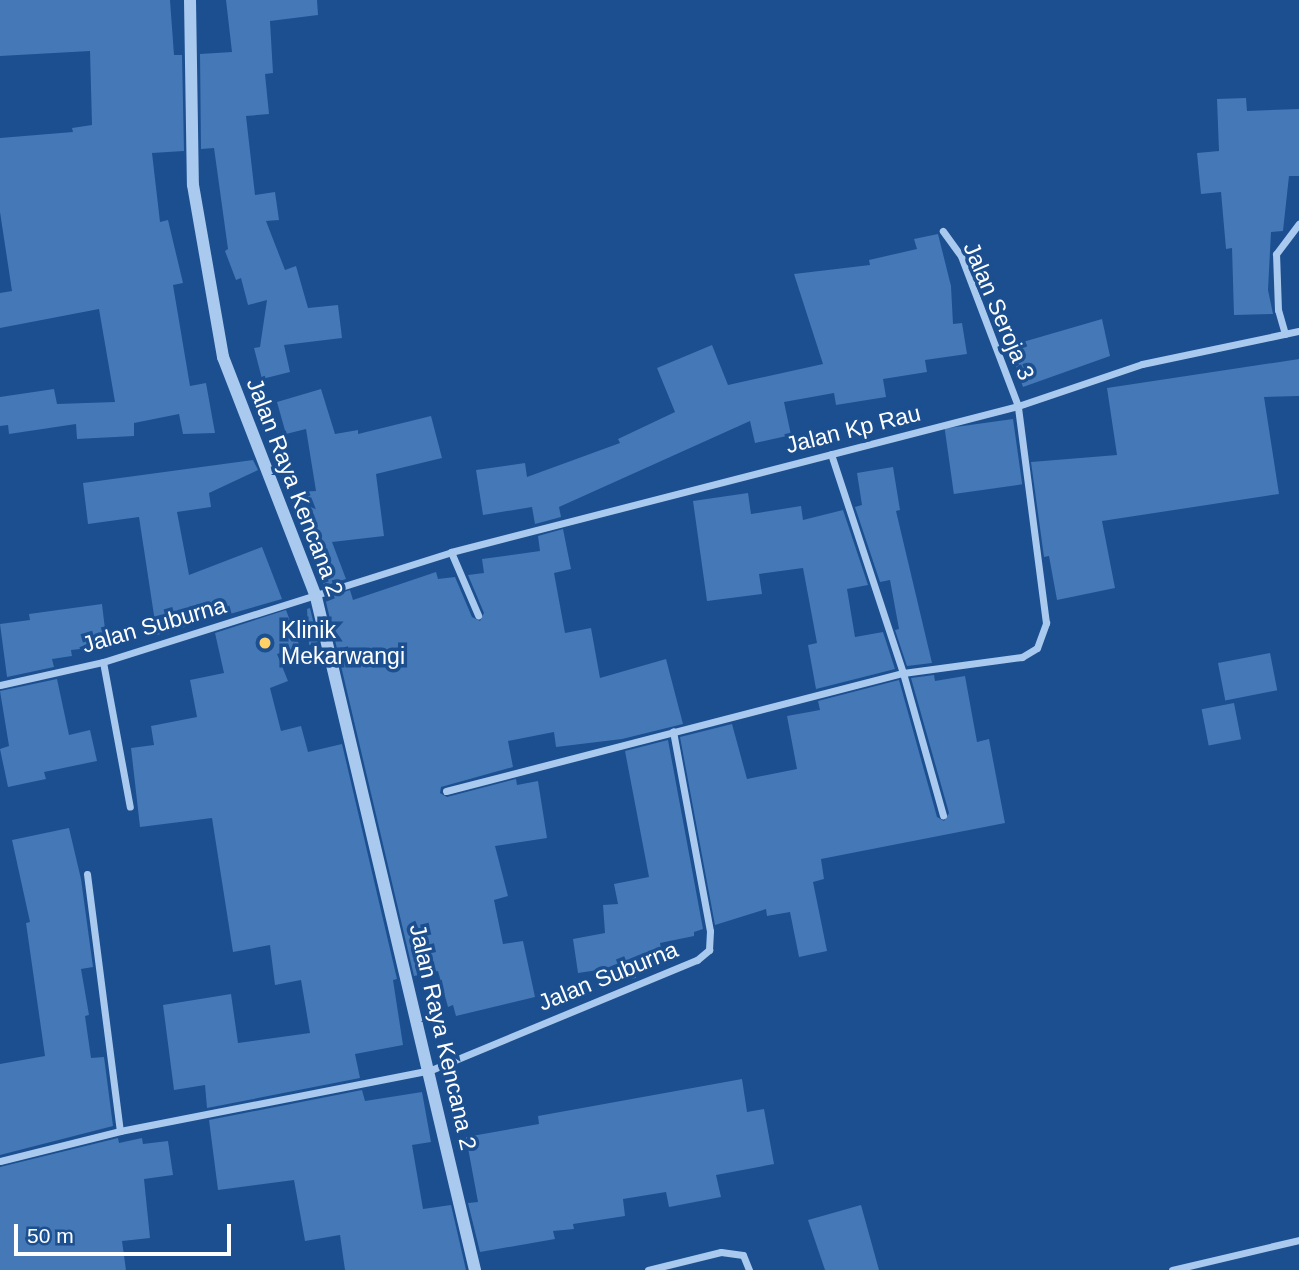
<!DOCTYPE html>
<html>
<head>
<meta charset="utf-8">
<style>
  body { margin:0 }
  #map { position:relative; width:1299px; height:1270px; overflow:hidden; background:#1b4f8f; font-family:Arial,sans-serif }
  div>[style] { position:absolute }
  .building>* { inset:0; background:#4478b7; transform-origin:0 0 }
  .minor>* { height:7px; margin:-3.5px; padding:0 3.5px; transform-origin:3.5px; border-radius:3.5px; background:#a9c9ee }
  .tertiary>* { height:12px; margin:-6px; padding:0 6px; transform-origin:6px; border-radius:6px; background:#a9c9ee }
  .dots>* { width:19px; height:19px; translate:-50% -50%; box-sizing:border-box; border:4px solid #1b4f8f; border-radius:50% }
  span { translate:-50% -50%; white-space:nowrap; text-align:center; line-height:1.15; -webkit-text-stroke:7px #1b4f8f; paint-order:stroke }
  .street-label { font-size:23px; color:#fff }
  .poi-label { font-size:23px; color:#fff }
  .left { translate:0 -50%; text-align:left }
  .scale { position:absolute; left:14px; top:1224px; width:217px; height:32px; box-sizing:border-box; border:4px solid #fff; border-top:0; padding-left:9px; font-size:21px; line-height:24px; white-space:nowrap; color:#fff; -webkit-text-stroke:5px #1b4f8f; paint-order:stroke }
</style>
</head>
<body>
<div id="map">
  <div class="building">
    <div style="clip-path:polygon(0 0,170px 0,174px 55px,182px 55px,184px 151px,152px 153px,160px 222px,168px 220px,183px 283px,173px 285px,190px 386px,206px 383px,215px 433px,183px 434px,179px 414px,134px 423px,134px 436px,77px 439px,76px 424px,9px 434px,8px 425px,0 426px,0 397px,54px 389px,57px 404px,115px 402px,99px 309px,0 328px,0 293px,12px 291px,0 212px,0 138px,73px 132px,72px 128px,92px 125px,90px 51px,0 56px)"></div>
    <div style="clip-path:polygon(226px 0,317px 0,318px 15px,270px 21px,273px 73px,265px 74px,269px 114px,246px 116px,255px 195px,275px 192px,279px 220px,266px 221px,285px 270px,296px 266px,308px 308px,338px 305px,342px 338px,284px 345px,290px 372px,262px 379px,254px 348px,260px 347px,267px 300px,248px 305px,241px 278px,236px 280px,225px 251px,228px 249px,214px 148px,201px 149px,200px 54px,232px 52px)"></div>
    <div style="clip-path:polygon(1246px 98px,1247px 111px,1299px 109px,1299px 176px,1289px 176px,1283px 231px,1271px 232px,1268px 290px,1273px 314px,1234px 315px,1232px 248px,1226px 249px,1221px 192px,1201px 194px,1197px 153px,1219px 151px,1217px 99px)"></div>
    <div style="clip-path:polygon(938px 234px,951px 286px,953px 324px,962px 323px,967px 354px,925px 360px,927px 372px,883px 379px,886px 397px,836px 405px,834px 393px,784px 402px,791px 435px,755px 443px,750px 421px,559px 507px,561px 517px,535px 524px,532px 507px,483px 515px,476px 470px,525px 463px,527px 477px,620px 443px,618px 439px,675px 412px,657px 368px,712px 345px,728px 385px,823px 364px,794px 274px,870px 265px,869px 260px,917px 249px,914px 239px)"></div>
    <div style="clip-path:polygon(1102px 319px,1110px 356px,1023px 387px,1009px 346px)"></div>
    <div style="clip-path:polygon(1299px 359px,1299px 396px,1264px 397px,1279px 494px,1102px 521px,1115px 588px,1057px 600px,1049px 556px,1044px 557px,1031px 462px,1117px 455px,1107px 388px)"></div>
    <div style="clip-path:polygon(321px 389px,335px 434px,358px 430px,358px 434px,431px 416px,442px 458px,376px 474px,384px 536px,332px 542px,346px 579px,324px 586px,300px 520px,298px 492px,316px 491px,306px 429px,286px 434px,277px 402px)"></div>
    <div style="left:1013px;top:419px;width:66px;height:69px;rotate:82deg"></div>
    <div style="clip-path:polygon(253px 460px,258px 470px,209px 493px,211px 507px,177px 512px,189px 575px,262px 547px,282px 599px,157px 635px,139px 517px,88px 524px,83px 483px)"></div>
    <div style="clip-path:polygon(893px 467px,900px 510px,896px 511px,932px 663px,907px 666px,895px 630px,899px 629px,890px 580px,880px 582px,855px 507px,862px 505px,857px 473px)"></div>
    <div style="clip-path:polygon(748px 493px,751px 514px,801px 506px,803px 520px,843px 510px,868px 585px,847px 589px,855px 637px,883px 632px,895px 669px,816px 689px,808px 645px,817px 643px,803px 568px,759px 574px,762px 594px,707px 601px,693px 501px)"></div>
    <div style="clip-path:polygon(563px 529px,571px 569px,554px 573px,565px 633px,591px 628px,600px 678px,666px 659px,683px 724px,622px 739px,556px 747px,554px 732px,508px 741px,513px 767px,441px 787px,440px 793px,447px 797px,516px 779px,517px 785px,538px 781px,547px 838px,495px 846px,508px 896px,494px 900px,503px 944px,523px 941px,535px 997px,456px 1016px,453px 1005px,448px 1007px,438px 971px,414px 976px,326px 602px,328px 597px,350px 590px,353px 600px,436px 572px,438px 579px,455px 577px,472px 617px,480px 621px,484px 613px,468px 575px,484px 573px,482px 559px,540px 551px,538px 536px)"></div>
    <div style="clip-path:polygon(102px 604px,107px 646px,71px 650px,72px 656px,52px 659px,54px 667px,7px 677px,0 624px,30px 620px,29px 614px)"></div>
    <div style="clip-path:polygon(310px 608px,318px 642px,309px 645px,307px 609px)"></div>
    <div style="clip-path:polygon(286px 610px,300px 647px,277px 654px,288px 681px,270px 688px,281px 731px,301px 726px,308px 752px,342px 744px,397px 979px,393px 980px,403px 1045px,355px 1054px,360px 1078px,207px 1108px,205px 1085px,174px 1090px,163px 1005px,231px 994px,238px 1043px,310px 1033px,301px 980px,275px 985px,270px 945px,233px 952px,212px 818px,140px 827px,131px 748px,154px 745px,151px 726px,197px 717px,190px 680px,224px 673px,215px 633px)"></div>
    <div style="left:1270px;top:653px;width:38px;height:53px;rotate:79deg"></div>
    <div style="clip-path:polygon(934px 675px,935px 681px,965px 676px,977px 742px,989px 739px,1005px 823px,821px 859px,824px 879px,813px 882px,827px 951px,799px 957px,790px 912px,767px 916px,766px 909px,715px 925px,680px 737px,732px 724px,747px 779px,797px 769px,787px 716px,820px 710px,818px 701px,899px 680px,937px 817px,944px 821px,949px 813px,911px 678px)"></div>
    <div style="clip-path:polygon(57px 679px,69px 735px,90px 730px,97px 761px,44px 772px,46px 779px,8px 787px,0 749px,9px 746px,0 691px)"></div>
    <div style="left:1234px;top:703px;width:37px;height:33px;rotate:79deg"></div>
    <div style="clip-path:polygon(668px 740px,703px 929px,694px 932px,694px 936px,660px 943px,662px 954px,633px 960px,636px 978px,600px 984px,598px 970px,578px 973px,573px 939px,605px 933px,603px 905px,618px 904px,614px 884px,649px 877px,625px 751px)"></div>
    <div style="clip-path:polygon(69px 828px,81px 879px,93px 967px,81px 969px,89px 1015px,85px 1016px,91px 1058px,104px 1057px,113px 1126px,0 1155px,0 1064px,45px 1056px,26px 923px,30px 922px,12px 840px)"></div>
    <div style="clip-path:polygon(742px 1079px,747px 1112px,764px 1109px,774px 1164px,716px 1175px,721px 1197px,669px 1207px,666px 1192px,623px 1199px,625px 1216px,573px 1224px,574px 1229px,553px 1231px,555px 1239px,480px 1252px,468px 1203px,478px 1202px,466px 1137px,539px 1124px,538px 1116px)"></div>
    <div style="clip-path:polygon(362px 1090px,365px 1101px,422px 1092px,431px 1142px,412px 1145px,423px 1209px,451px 1205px,466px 1270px,345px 1270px,340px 1235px,305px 1241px,294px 1180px,218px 1190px,209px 1120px)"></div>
    <div style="clip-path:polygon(118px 1138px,119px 1143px,142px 1138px,143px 1144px,168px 1141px,173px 1175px,144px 1179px,150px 1238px,122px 1241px,126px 1270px,0 1270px,0 1167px)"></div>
    <div style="clip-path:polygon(861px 1205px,879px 1270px,825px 1270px,808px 1220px)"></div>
  </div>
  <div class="minor">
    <div style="left:1285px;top:334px;width:25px;rotate:-106deg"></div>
    <div style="left:1278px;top:310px;width:56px;rotate:-92deg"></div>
    <div style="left:1276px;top:254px;width:38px;rotate:-53deg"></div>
    <div style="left:831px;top:454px;width:231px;rotate:71.8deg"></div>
    <div style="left:903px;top:673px;width:148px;rotate:74.3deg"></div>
    <div style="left:451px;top:552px;width:69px;rotate:66.8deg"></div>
    <div style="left:103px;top:662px;width:147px;rotate:79.5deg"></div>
    <div style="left:0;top:685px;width:106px;rotate:-12.6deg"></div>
    <div style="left:103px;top:662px;width:365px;rotate:-17.5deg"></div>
    <div style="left:451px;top:552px;width:585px;rotate:-14.44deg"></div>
    <div style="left:1018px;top:406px;width:131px;rotate:-18.7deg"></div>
    <div style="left:1142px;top:364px;width:160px;rotate:-11.9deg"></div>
    <div style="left:446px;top:791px;width:472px;rotate:-14.5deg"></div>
    <div style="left:903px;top:673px;width:120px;rotate:-7.7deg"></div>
    <div style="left:1022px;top:657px;width:17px;rotate:-31deg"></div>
    <div style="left:1037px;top:648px;width:27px;rotate:-70deg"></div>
    <div style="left:1046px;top:623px;width:219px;rotate:-97.4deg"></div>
    <div style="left:1018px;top:406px;width:160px;rotate:-110.8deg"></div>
    <div style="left:961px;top:256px;width:31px;rotate:-126deg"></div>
    <div style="left:87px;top:874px;width:259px;rotate:82.7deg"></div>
    <div style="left:0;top:1161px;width:124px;rotate:-14deg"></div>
    <div style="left:120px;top:1131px;width:317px;rotate:-11.1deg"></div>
    <div style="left:431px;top:1070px;width:288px;rotate:-22.5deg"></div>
    <div style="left:697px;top:960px;width:16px;rotate:-40deg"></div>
    <div style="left:709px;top:950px;width:19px;rotate:-87deg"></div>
    <div style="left:710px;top:931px;width:203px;rotate:-100.5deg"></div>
    <div style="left:648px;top:1270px;width:75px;rotate:-13.9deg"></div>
    <div style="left:721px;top:1252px;width:22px;rotate:8deg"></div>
    <div style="left:743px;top:1255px;width:16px;rotate:68deg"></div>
    <div style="left:1172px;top:1270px;width:130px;rotate:-13.3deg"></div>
  </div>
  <div class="tertiary">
    <div style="left:190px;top:0;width:185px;rotate:89.1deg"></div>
    <div style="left:193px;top:185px;width:175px;rotate:80.1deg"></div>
    <div style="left:223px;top:357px;width:257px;rotate:68.8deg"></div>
    <div style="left:316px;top:597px;width:692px;rotate:76.71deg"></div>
  </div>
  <div class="dots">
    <div style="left:265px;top:643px;background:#ffd166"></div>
  </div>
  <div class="street-label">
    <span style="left:999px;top:311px;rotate:67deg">Jalan Seroja 3</span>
    <span style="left:853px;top:429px;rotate:-14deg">Jalan Kp Rau</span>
    <span style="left:295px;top:487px;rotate:69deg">Jalan Raya Kencana 2</span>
    <span style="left:154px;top:625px;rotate:-16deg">Jalan Suburna</span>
    <span style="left:608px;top:976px;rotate:-22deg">Jalan Suburna</span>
    <span style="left:443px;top:1037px;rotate:77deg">Jalan Raya Kencana 2</span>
  </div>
  <div class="poi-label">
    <span class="left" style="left:281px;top:643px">Klinik<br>Mekarwangi</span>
  </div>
  <div class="scale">50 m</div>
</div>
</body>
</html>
